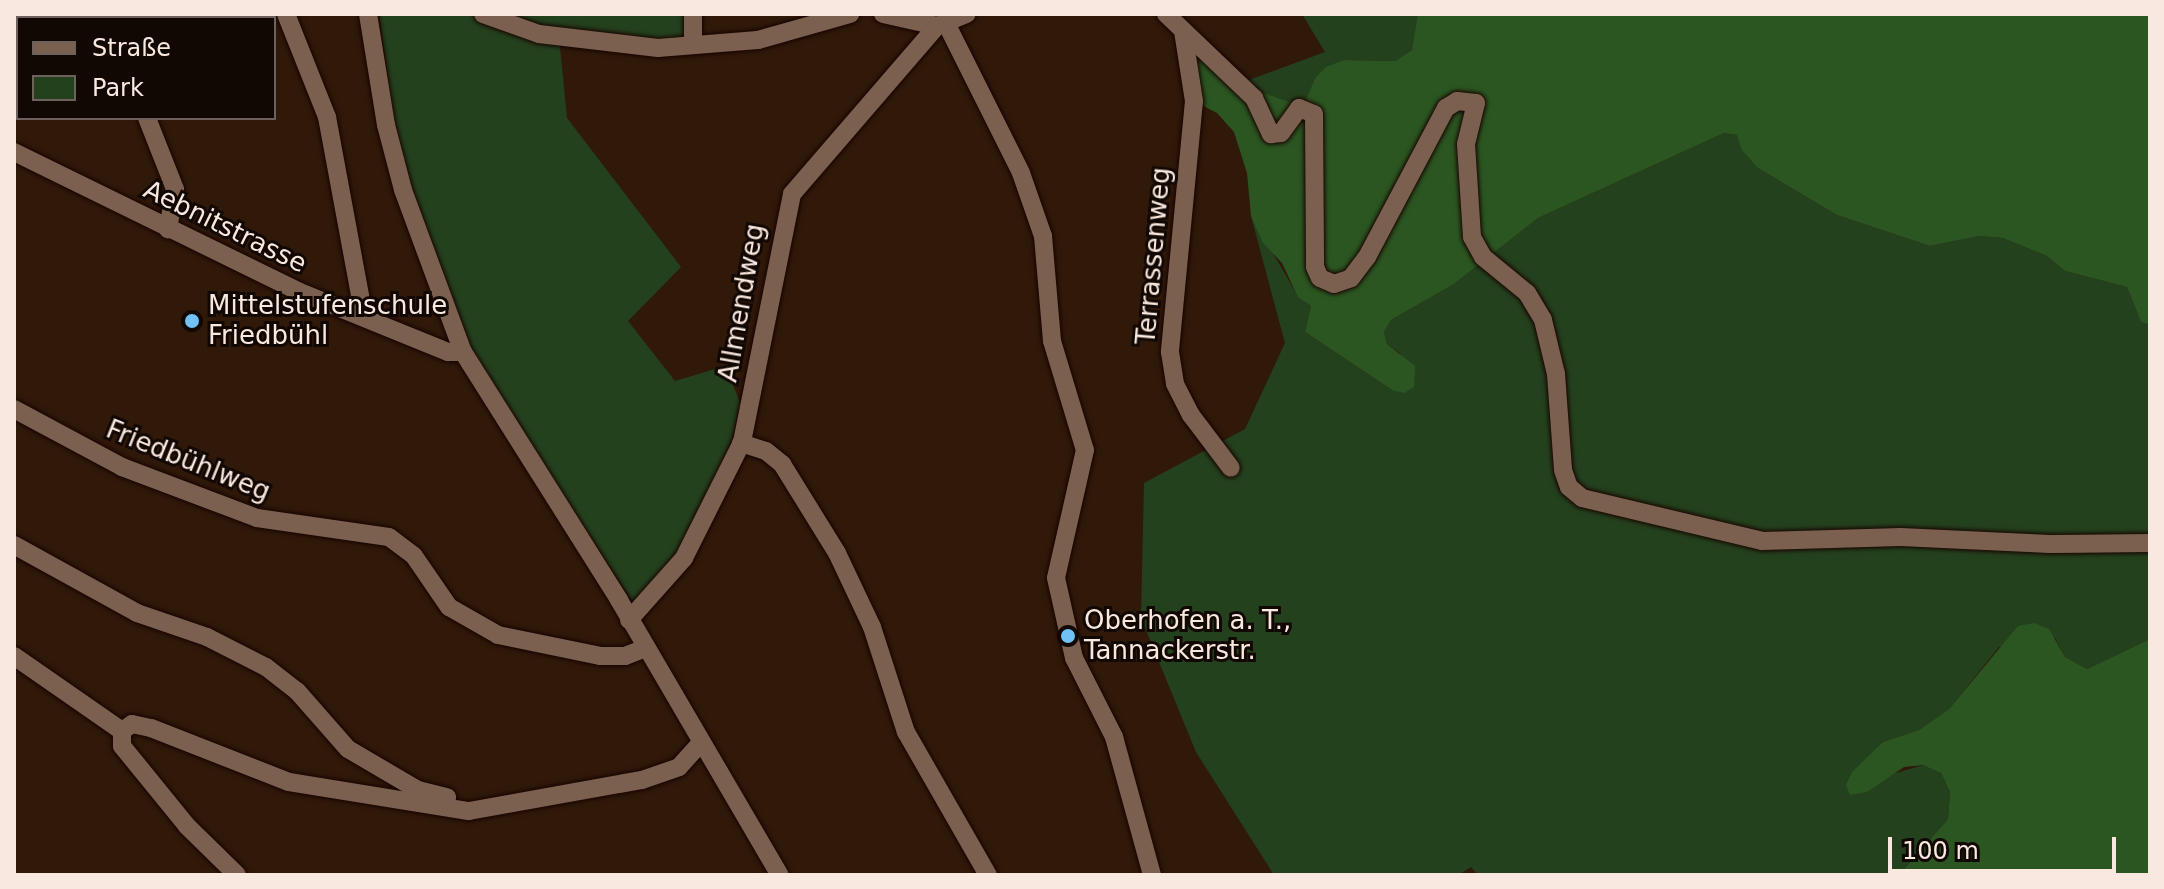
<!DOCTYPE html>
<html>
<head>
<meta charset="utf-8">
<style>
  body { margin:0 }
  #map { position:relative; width:2164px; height:889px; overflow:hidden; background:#311909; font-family:"DejaVu Sans",sans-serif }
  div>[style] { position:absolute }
  .green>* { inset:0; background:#24411d }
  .forest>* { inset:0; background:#2b5621 }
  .roads { filter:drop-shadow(0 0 2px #170400) drop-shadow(0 0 2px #170400) }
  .minor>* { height:18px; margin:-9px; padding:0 9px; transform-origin:9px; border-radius:9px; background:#7c604f }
  .dots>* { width:22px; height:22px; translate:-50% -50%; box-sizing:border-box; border:4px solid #110703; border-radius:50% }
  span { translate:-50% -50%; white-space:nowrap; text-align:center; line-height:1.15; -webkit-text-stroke:6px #110703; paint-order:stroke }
  .street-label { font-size:26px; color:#f9e8df }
  .poi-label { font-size:26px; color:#f9e8df }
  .left { translate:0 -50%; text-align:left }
  .frame { position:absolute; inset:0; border:16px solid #f9e8df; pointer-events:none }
  .legend { position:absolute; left:16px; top:16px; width:260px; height:104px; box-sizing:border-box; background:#110703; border:2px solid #6e615b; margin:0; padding:10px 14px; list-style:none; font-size:24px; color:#f9e8df }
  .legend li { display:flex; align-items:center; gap:16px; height:40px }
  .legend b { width:40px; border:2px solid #6e615b }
  .scale { position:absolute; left:1888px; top:837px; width:228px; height:36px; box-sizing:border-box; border:4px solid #f9e8df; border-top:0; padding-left:10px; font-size:24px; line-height:28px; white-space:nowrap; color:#f9e8df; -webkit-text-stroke:6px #110703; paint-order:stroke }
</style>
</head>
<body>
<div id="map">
  <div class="green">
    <div style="clip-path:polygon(379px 14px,693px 14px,693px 45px,559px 37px,567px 118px,681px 267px,628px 321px,675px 381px,725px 366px,740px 402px,732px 439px,689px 535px,635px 605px,476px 362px,404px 191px)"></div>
    <div style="clip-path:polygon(1302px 14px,1418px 14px,1418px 33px,1412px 50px,1395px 61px,1344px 60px,1315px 78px,1303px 108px,1238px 84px,1325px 52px)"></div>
    <div style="clip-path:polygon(1724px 133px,1737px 135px,1758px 168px,1837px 215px,1930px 246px,1979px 236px,2003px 238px,2047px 256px,2065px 271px,2127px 287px,2141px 322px,2150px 325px,2150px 639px,2087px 669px,2065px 657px,2055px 638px,1999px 647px,1949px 709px,1919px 730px,1883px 742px,1867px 792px,1885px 776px,1924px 765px,1941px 773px,1950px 792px,1948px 819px,1899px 875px,1478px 875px,1471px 867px,1458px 875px,1274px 875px,1196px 752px,1141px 618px,1144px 483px,1245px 429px,1285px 343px,1251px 216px,1298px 296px,1311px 306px,1305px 332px,1392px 390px,1401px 354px,1387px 344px,1384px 332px,1391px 320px,1454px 284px,1538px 218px)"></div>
  </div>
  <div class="forest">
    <div style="clip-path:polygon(1418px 14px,2150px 14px,2150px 325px,2141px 322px,2127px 287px,2065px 271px,2047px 256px,2003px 238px,1979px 236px,1930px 246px,1837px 215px,1758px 168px,1742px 150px,1737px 135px,1724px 133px,1538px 218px,1454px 284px,1391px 320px,1384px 332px,1387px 344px,1415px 366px,1414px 387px,1404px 393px,1392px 390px,1305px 332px,1311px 306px,1298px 297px,1282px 263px,1263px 243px,1251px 216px,1247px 173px,1234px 132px,1217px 113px,1194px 101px,1184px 38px,1238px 84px,1303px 107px,1315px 78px,1326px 67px,1344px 60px,1395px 61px,1412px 50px)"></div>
    <div style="clip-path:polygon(2034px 623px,2049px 629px,2065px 657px,2087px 669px,2150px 639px,2150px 875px,1899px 875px,1948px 819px,1950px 792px,1941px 773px,1923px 765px,1904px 767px,1867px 792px,1850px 795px,1846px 785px,1852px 772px,1883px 742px,1919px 730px,1949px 709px,2018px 626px)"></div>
  </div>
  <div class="roads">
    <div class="minor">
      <div style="left:114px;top:14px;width:4px;rotate:76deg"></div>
      <div style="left:286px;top:14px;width:111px;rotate:68.3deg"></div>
      <div style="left:327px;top:117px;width:203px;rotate:79.5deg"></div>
      <div style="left:368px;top:14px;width:112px;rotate:80.8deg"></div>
      <div style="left:386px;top:125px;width:67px;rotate:75.3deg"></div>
      <div style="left:403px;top:190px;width:173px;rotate:69.7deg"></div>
      <div style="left:483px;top:14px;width:59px;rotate:19.7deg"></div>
      <div style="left:539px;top:34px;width:120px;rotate:6.7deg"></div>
      <div style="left:658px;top:48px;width:100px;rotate:-4.6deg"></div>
      <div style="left:758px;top:40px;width:96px;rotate:-15.8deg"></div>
      <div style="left:883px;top:14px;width:55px;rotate:12.5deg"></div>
      <div style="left:1166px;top:14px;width:122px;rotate:43.7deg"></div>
      <div style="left:1254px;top:98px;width:40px;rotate:65deg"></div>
      <div style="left:1271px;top:134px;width:10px;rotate:-6deg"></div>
      <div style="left:1281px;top:133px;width:31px;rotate:-54deg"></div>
      <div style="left:1299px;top:108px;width:16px;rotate:22deg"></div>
      <div style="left:1314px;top:114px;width:153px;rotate:89.6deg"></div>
      <div style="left:1315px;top:267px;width:12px;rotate:66deg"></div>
      <div style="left:1320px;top:278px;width:15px;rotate:23deg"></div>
      <div style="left:1334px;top:284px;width:18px;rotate:-19deg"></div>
      <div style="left:1351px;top:278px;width:26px;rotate:-53deg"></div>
      <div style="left:1367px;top:257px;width:169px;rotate:-62.1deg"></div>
      <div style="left:1446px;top:108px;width:13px;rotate:-32deg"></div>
      <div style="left:1457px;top:101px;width:19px;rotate:6deg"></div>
      <div style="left:1476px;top:103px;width:42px;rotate:103.7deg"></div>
      <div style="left:1466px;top:144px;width:93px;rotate:86.3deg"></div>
      <div style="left:1472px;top:237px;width:23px;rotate:61deg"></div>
      <div style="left:1483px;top:257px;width:57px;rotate:39.3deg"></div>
      <div style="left:1527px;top:293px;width:31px;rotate:59deg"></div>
      <div style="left:1543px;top:320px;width:56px;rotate:76.5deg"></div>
      <div style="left:1556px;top:374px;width:96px;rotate:85.8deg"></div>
      <div style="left:1563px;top:470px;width:18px;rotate:71deg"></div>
      <div style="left:1569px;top:487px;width:17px;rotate:40deg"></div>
      <div style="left:1582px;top:498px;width:185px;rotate:13.4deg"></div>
      <div style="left:1762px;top:541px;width:139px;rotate:-1.6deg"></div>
      <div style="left:1901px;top:537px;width:149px;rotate:2.7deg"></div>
      <div style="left:2050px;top:544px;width:100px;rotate:-0.6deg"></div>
      <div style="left:137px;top:18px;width:19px;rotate:-12deg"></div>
      <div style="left:947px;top:25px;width:165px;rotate:63.4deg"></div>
      <div style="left:1021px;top:173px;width:67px;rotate:70.8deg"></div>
      <div style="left:1043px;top:236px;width:105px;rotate:85.1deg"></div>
      <div style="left:1052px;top:341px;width:114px;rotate:73.2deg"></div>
      <div style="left:1085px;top:450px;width:131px;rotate:102.8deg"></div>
      <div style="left:1056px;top:578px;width:82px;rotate:77.3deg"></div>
      <div style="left:1074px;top:658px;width:89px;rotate:63.1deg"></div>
      <div style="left:1114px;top:737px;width:143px;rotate:74.6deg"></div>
      <div style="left:1183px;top:31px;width:71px;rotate:81.1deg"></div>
      <div style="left:1194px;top:101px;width:252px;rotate:95.5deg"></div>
      <div style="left:1170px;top:352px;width:32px;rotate:81deg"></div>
      <div style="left:1175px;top:384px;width:35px;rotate:63deg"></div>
      <div style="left:1191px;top:415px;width:66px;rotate:53deg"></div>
      <div style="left:14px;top:40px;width:4px"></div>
      <div style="left:693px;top:45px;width:31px;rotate:-90deg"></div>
      <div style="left:147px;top:118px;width:76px;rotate:68.5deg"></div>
      <div style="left:175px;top:189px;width:41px;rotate:99.9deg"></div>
      <div style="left:14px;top:152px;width:318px;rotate:26.1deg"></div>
      <div style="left:300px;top:292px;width:160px;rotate:22.1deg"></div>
      <div style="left:448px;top:352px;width:15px"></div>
      <div style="left:463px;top:352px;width:293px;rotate:57.8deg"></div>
      <div style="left:619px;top:600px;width:319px;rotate:59.7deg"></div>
      <div style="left:14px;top:409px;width:123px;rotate:28.2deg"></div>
      <div style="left:122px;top:467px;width:144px;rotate:20.7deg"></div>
      <div style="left:257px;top:518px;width:133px;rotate:8.2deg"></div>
      <div style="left:389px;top:537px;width:31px;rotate:37deg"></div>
      <div style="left:414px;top:556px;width:62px;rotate:55.5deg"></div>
      <div style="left:449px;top:607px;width:56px;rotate:29.7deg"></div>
      <div style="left:498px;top:635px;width:104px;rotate:11.6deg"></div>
      <div style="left:600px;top:656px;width:25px"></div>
      <div style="left:625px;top:656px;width:19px;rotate:-21deg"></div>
      <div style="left:741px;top:443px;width:26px;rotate:18deg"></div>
      <div style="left:766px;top:451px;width:21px;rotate:39deg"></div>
      <div style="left:782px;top:464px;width:105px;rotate:58.3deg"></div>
      <div style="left:837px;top:553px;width:82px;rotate:64.7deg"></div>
      <div style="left:872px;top:627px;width:110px;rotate:72.1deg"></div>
      <div style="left:906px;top:732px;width:165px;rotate:60.2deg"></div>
      <div style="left:14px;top:545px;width:141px;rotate:28.9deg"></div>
      <div style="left:137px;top:613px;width:74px;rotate:18.9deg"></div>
      <div style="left:207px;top:637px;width:66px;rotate:27deg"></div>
      <div style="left:266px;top:667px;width:39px;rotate:38deg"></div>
      <div style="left:297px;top:691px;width:77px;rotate:48.7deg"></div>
      <div style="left:348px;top:749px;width:81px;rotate:30.4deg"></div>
      <div style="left:418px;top:790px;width:30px;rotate:14deg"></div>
      <div style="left:629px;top:620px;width:83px;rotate:-48.4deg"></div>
      <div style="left:684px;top:558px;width:130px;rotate:-63.4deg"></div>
      <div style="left:742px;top:442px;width:253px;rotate:-78.6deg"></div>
      <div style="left:792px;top:194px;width:222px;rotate:-49.2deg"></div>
      <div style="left:937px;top:26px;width:32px;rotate:-22deg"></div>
      <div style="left:14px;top:656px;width:131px;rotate:34.8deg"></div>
      <div style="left:122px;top:731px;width:12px;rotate:-35deg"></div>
      <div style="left:132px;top:724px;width:19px;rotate:12deg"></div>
      <div style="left:151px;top:728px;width:148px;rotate:21.4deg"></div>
      <div style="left:289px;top:782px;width:182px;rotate:9.2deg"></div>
      <div style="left:469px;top:811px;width:176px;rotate:-10.2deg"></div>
      <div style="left:642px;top:780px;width:39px;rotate:-19deg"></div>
      <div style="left:679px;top:767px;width:30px;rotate:-48deg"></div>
      <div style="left:122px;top:731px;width:15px;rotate:90deg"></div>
      <div style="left:122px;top:746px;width:103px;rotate:50.9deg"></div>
      <div style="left:187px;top:826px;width:70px;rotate:44.4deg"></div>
    </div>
  </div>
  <div class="dots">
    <div style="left:192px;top:321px;background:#71c1f5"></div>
    <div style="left:1068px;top:636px;background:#71c1f5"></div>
  </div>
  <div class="street-label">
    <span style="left:225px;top:227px;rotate:26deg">Aebnitstrasse</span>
    <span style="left:1154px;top:256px;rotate:-85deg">Terrassenweg</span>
    <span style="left:742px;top:303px;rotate:-80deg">Allmendweg</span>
    <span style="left:188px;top:461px;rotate:22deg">Friedbühlweg</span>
  </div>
  <div class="poi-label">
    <span class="left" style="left:208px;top:321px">Mittelstufenschule<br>Friedbühl</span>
    <span class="left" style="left:1084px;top:636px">Oberhofen a. T.,<br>Tannackerstr.</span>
  </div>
  <div class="frame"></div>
  <ul class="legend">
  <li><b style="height:10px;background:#7c604f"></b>Straße</li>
  <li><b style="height:22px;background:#24411d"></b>Park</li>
  </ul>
  <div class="scale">100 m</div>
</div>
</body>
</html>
